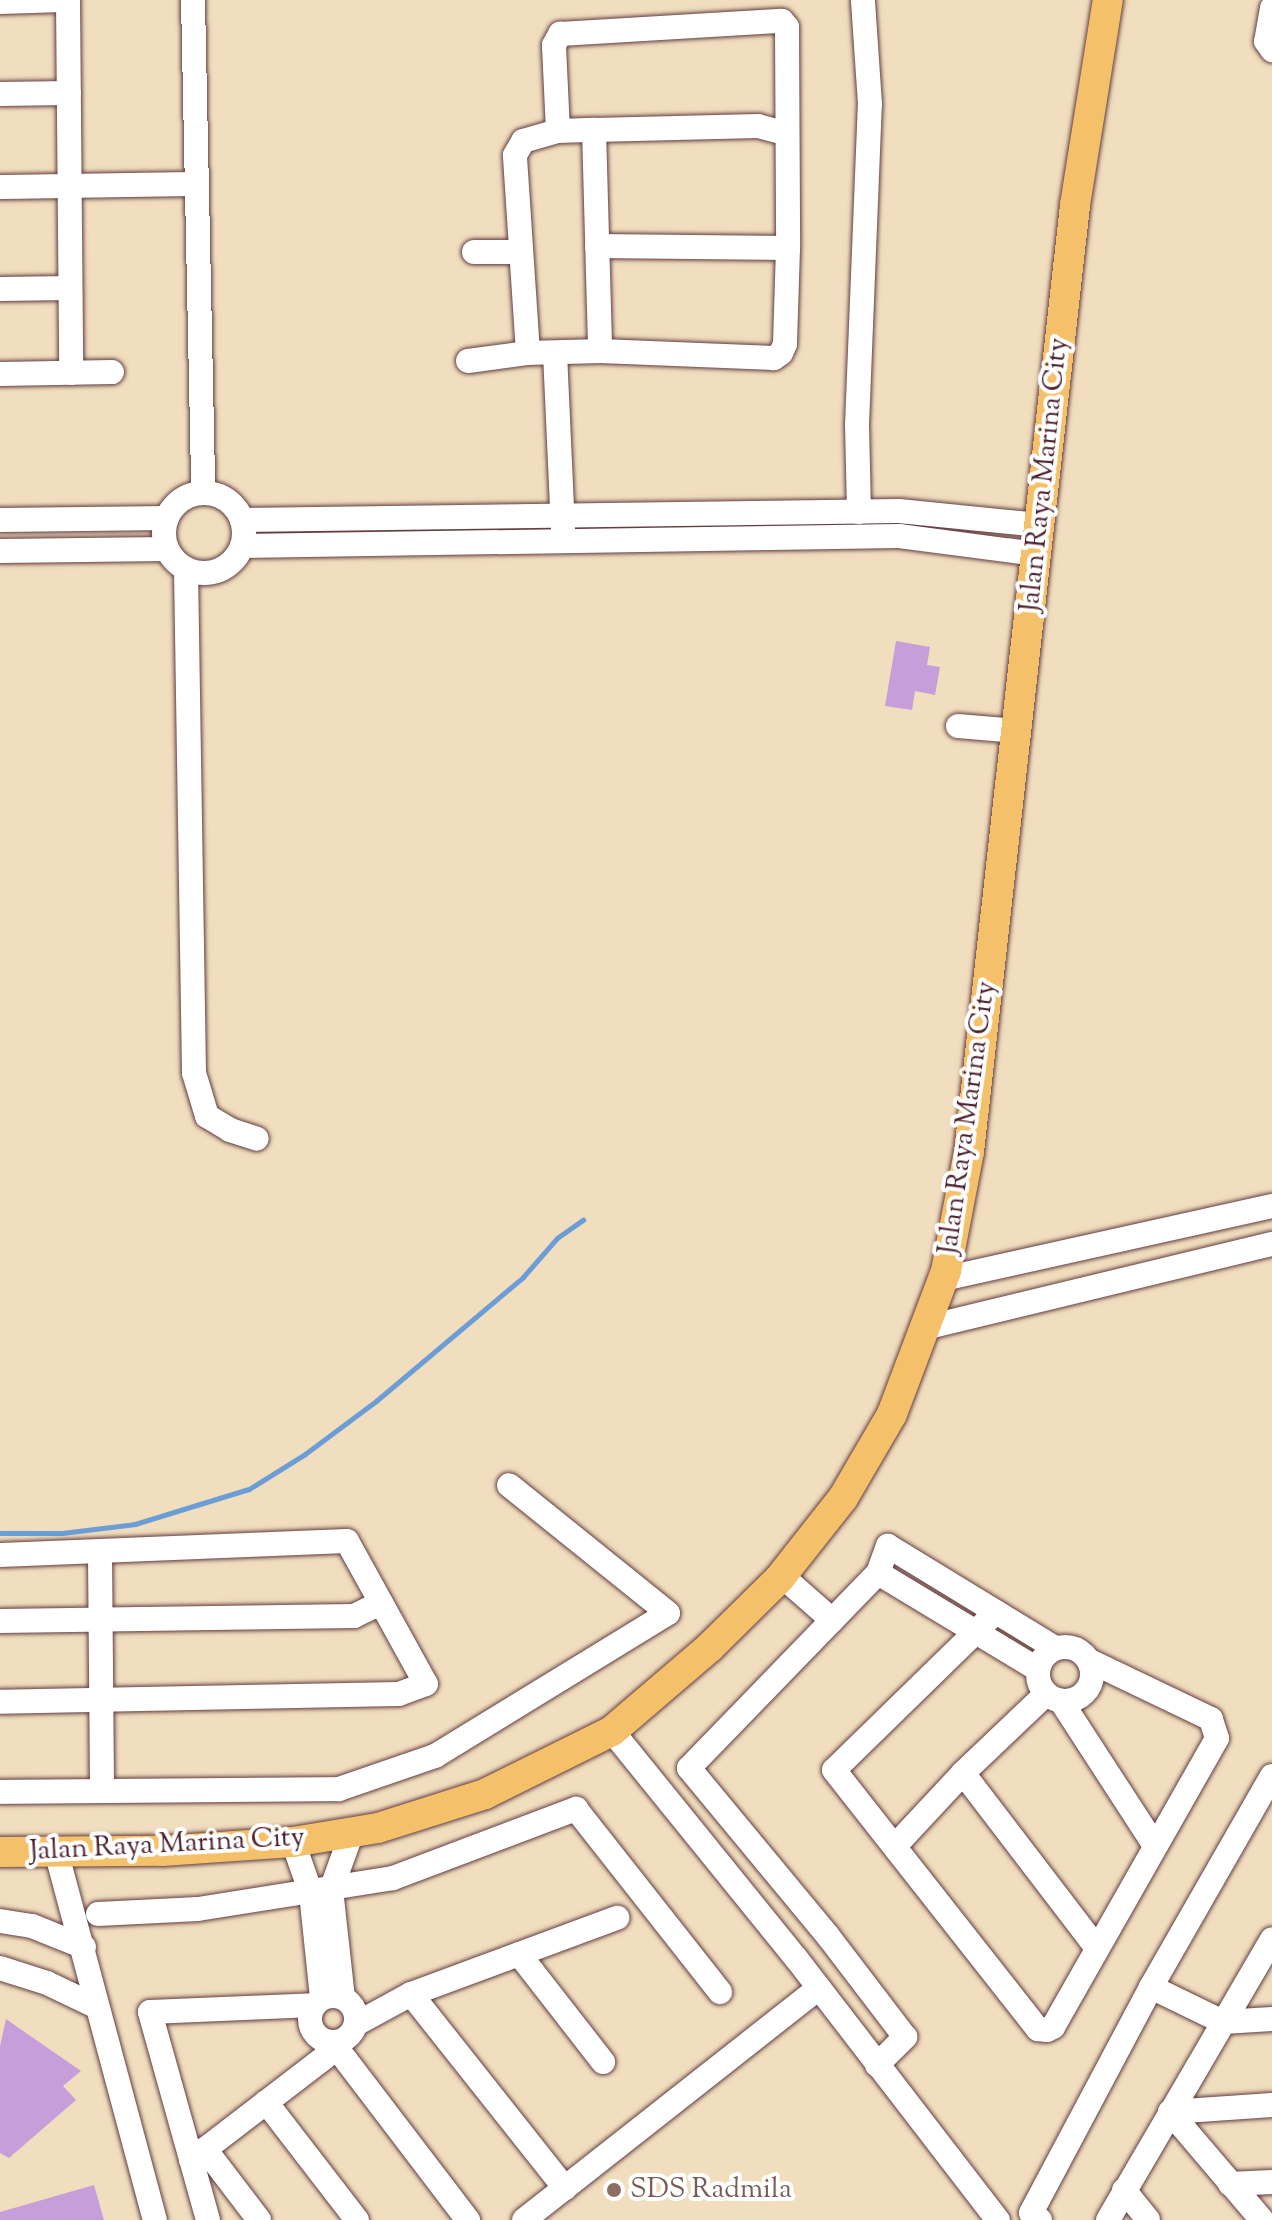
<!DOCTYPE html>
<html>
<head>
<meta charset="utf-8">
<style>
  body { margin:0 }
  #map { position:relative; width:1272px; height:2220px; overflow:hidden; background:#f1debe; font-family:"Sorts Mill Goudy",serif }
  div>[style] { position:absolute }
  .stream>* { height:5px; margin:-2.5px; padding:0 2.5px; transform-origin:2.5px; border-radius:2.5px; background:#6b9dd6 }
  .building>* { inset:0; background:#c69fda }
  .roads { filter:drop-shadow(0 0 2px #633c41) drop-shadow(0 0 2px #633c41) }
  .minor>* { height:24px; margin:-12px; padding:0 12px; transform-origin:12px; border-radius:12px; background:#fff }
  .minor>.ring { margin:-12px; padding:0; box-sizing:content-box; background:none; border:24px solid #fff; border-radius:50% }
  .major>* { height:30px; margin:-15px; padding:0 15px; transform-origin:15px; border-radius:15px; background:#f4c16a }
  .dots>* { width:22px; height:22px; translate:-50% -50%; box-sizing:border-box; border:4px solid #fff; border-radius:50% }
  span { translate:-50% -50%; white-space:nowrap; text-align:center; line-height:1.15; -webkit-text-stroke:8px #fff; paint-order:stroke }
  .street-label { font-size:28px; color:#4a1f2b }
  .education-label { font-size:28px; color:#785e54 }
  .left { translate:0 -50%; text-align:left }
</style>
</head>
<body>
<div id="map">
  <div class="stream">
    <div style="left:0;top:1533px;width:62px"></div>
    <div style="left:62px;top:1533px;width:74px;rotate:-7deg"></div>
    <div style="left:135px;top:1524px;width:119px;rotate:-17.1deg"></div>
    <div style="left:249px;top:1489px;width:66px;rotate:-32deg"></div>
    <div style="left:305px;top:1454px;width:89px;rotate:-36.7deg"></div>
    <div style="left:376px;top:1401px;width:192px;rotate:-40.1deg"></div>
    <div style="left:523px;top:1277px;width:52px;rotate:-48.9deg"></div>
    <div style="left:557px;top:1238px;width:32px;rotate:-35deg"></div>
  </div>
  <div class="building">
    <div style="clip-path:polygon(896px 641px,930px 647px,927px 665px,940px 667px,935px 695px,915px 691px,912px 710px,885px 706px)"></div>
    <div style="clip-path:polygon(6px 2019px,81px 2071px,63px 2086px,76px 2100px,9px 2158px,0 2153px,0 2046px)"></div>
    <div style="clip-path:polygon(94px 2185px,104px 2220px,0 2220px,0 2212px)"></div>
  </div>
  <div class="roads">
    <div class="minor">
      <div style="left:68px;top:0;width:373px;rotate:89.5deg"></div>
      <div style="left:193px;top:0;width:493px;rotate:88.8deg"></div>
      <div style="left:0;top:2px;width:64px;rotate:-1.8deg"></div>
      <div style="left:1272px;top:8px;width:34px;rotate:100deg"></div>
      <div style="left:1266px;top:41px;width:11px;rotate:56deg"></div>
      <div style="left:0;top:94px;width:69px;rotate:-0.8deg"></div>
      <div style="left:594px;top:130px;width:221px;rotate:88.4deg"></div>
      <div style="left:600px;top:351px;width:72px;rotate:178.4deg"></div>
      <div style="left:528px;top:353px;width:198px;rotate:-93.8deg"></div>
      <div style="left:515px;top:155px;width:16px;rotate:-60deg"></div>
      <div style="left:523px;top:141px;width:36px;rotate:-16deg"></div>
      <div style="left:558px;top:131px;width:36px;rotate:-2deg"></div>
      <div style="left:594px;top:130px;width:164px;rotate:-1.4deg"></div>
      <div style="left:758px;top:126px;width:28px;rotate:15deg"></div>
      <div style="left:558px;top:131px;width:86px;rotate:-92.7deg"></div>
      <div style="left:554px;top:45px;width:13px;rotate:-61deg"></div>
      <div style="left:560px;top:34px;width:222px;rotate:-3.4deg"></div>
      <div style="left:782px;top:21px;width:8px;rotate:50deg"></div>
      <div style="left:787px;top:27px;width:221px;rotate:89.7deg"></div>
      <div style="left:788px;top:248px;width:96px;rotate:91.8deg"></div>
      <div style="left:785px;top:344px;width:10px;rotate:114deg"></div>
      <div style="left:781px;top:353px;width:9px;rotate:144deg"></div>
      <div style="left:774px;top:358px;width:174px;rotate:-177.7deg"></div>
      <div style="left:0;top:187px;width:195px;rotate:-0.9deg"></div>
      <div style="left:597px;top:246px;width:191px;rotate:0.6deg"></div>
      <div style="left:474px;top:252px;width:46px"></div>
      <div style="left:0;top:289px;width:70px;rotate:-0.8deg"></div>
      <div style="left:555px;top:353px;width:177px;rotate:87.4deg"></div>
      <div style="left:468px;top:361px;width:61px;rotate:-7.6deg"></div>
      <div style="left:0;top:374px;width:112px;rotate:-1deg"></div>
      <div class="ring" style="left:164px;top:493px;width:56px;height:56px"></div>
      <div style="left:859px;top:512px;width:87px;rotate:-91.3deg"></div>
      <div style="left:857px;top:425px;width:321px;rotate:-87.7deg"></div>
      <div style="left:870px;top:104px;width:104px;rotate:-93.9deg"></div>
      <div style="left:0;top:520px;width:167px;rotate:-0.7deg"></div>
      <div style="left:242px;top:520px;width:657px;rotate:-0.78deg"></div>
      <div style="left:899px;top:511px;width:141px;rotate:5.7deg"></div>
      <div style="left:242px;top:546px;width:657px;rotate:-0.87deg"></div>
      <div style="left:899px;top:536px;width:138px;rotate:7.5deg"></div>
      <div style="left:0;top:551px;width:167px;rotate:-0.7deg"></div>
      <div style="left:186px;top:569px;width:504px;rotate:89.09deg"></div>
      <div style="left:194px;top:1073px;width:45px;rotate:73.2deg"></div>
      <div style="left:207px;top:1116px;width:27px;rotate:31deg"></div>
      <div style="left:230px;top:1130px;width:28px;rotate:18deg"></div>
      <div style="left:958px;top:726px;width:59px;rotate:4.8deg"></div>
      <div style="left:943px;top:1279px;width:337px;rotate:-12.5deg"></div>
      <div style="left:924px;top:1328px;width:358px;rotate:-13.6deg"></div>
      <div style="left:100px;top:1554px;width:237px;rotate:89.5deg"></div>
      <div style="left:0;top:1555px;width:347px;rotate:-2.3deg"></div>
      <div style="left:347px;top:1541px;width:163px;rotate:61.1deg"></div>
      <div style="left:426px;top:1684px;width:29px;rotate:160deg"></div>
      <div style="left:399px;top:1694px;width:399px;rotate:178.9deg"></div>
      <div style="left:878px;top:1573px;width:186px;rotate:31.1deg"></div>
      <div style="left:782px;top:1576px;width:67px;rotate:41.3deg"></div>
      <div style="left:996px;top:1612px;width:226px;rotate:135.7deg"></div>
      <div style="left:834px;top:1770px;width:330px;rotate:51.8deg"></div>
      <div style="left:1038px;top:2029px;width:9px;rotate:6deg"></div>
      <div style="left:1047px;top:2030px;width:7px;rotate:-27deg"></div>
      <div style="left:1053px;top:2027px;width:332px;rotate:-60.4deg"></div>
      <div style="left:1217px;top:1738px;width:20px;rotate:-108deg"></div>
      <div style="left:1211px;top:1719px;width:136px;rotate:-154.4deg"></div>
      <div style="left:0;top:1621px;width:354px;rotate:-0.8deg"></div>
      <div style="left:354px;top:1616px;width:30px;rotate:-26deg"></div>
      <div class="ring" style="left:1038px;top:1647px;width:30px;height:30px"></div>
      <div style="left:1061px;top:1701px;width:173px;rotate:57deg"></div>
      <div style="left:612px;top:1731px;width:292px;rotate:51deg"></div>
      <div style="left:796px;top:1958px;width:331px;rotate:52.4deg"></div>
      <div style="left:963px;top:1773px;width:219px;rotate:52.6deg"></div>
      <div style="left:0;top:1792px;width:339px;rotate:-0.5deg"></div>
      <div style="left:339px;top:1789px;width:102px;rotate:-19deg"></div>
      <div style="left:435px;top:1756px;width:273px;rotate:-31.5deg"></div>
      <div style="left:668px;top:1613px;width:204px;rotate:-141.2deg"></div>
      <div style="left:293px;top:1842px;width:54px;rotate:70.6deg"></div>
      <div style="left:311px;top:1893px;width:106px;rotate:84deg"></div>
      <div style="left:895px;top:1846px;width:100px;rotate:-47deg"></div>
      <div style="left:963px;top:1773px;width:115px;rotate:-43.6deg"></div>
      <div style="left:56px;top:1851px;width:382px;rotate:75deg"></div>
      <div style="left:98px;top:1914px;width:100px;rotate:-2.9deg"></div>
      <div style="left:198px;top:1909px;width:197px;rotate:-9deg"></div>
      <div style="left:393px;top:1878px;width:196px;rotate:-20.7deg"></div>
      <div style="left:576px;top:1809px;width:233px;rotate:51.8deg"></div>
      <div style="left:0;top:1921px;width:32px;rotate:9deg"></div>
      <div style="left:32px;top:1926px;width:56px;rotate:22deg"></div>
      <div style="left:519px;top:1954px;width:137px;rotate:52.1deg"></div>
      <div style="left:0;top:1968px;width:49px;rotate:17.7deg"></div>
      <div style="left:47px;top:1983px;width:55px;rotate:25.6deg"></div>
      <div style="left:1151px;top:1987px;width:80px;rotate:25.9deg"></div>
      <div style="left:1223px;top:2022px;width:49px;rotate:-3.5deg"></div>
      <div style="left:411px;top:1994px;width:248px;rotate:51.6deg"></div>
      <div class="ring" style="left:310px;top:1996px;width:22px;height:22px"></div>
      <div style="left:343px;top:1998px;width:109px;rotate:-96.3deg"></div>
      <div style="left:331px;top:1890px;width:62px;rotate:-70.1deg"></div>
      <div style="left:356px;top:2024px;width:63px;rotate:-28.6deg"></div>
      <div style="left:411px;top:1994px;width:220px;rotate:-20.3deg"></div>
      <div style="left:877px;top:2065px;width:40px;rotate:-45deg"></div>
      <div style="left:905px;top:2037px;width:127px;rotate:-127.3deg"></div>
      <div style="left:828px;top:1936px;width:218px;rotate:-129.6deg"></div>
      <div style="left:689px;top:1768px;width:272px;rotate:-45.9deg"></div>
      <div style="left:878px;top:1573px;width:29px;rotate:-70deg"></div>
      <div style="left:888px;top:1546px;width:196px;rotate:31.4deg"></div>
      <div style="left:266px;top:2102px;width:149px;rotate:52.4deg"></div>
      <div style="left:1170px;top:2112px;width:142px;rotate:49.6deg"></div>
      <div style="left:1170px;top:2112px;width:102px;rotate:-3.9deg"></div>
      <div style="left:205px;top:2149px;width:89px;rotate:52.7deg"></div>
      <div style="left:191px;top:2160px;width:169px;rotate:-37.5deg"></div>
      <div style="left:325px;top:2057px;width:16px;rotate:-60deg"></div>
      <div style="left:333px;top:2043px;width:223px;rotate:52.7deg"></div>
      <div style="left:1230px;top:2184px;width:42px;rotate:-2.7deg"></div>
      <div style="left:1124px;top:2190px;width:38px;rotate:51deg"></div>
      <div style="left:208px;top:2220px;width:216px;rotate:-105.6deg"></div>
      <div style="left:150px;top:2012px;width:164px;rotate:-2.4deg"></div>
      <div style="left:524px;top:2220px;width:375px;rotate:-38.2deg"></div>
      <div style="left:1040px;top:2220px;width:11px;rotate:-142deg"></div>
      <div style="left:1031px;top:2213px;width:256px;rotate:-62deg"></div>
      <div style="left:1151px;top:1987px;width:243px;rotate:-60.2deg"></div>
      <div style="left:1108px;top:2220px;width:325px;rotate:-59.7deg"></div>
    </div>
    <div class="major">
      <div style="left:0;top:1852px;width:162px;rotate:-0.4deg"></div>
      <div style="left:162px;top:1851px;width:131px;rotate:-3.9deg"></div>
      <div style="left:293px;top:1842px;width:86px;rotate:-9.4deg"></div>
      <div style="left:378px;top:1828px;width:112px;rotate:-17.6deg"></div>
      <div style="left:485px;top:1794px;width:142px;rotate:-26.4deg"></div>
      <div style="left:612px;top:1731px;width:129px;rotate:-40.6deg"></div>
      <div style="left:710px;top:1647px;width:97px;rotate:-44.6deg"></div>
      <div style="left:779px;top:1579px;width:103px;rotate:-51.7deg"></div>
      <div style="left:843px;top:1498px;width:97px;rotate:-59.7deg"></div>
      <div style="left:892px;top:1414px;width:153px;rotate:-69.3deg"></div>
      <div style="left:946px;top:1271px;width:121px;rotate:-79.1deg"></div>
      <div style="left:969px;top:1152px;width:953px;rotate:-83.61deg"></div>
      <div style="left:1075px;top:205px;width:208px;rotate:-80.9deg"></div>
    </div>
  </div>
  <div class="dots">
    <div style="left:614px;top:2190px;background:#8d6e63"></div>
  </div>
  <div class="street-label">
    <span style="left:1045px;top:475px;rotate:-84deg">Jalan Raya Marina City</span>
    <span style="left:968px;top:1118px;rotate:-82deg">Jalan Raya Marina City</span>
    <span style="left:167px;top:1845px;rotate:-3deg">Jalan Raya Marina City</span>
  </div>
  <div class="education-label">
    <span class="left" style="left:630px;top:2190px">SDS Radmila</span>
  </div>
</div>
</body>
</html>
